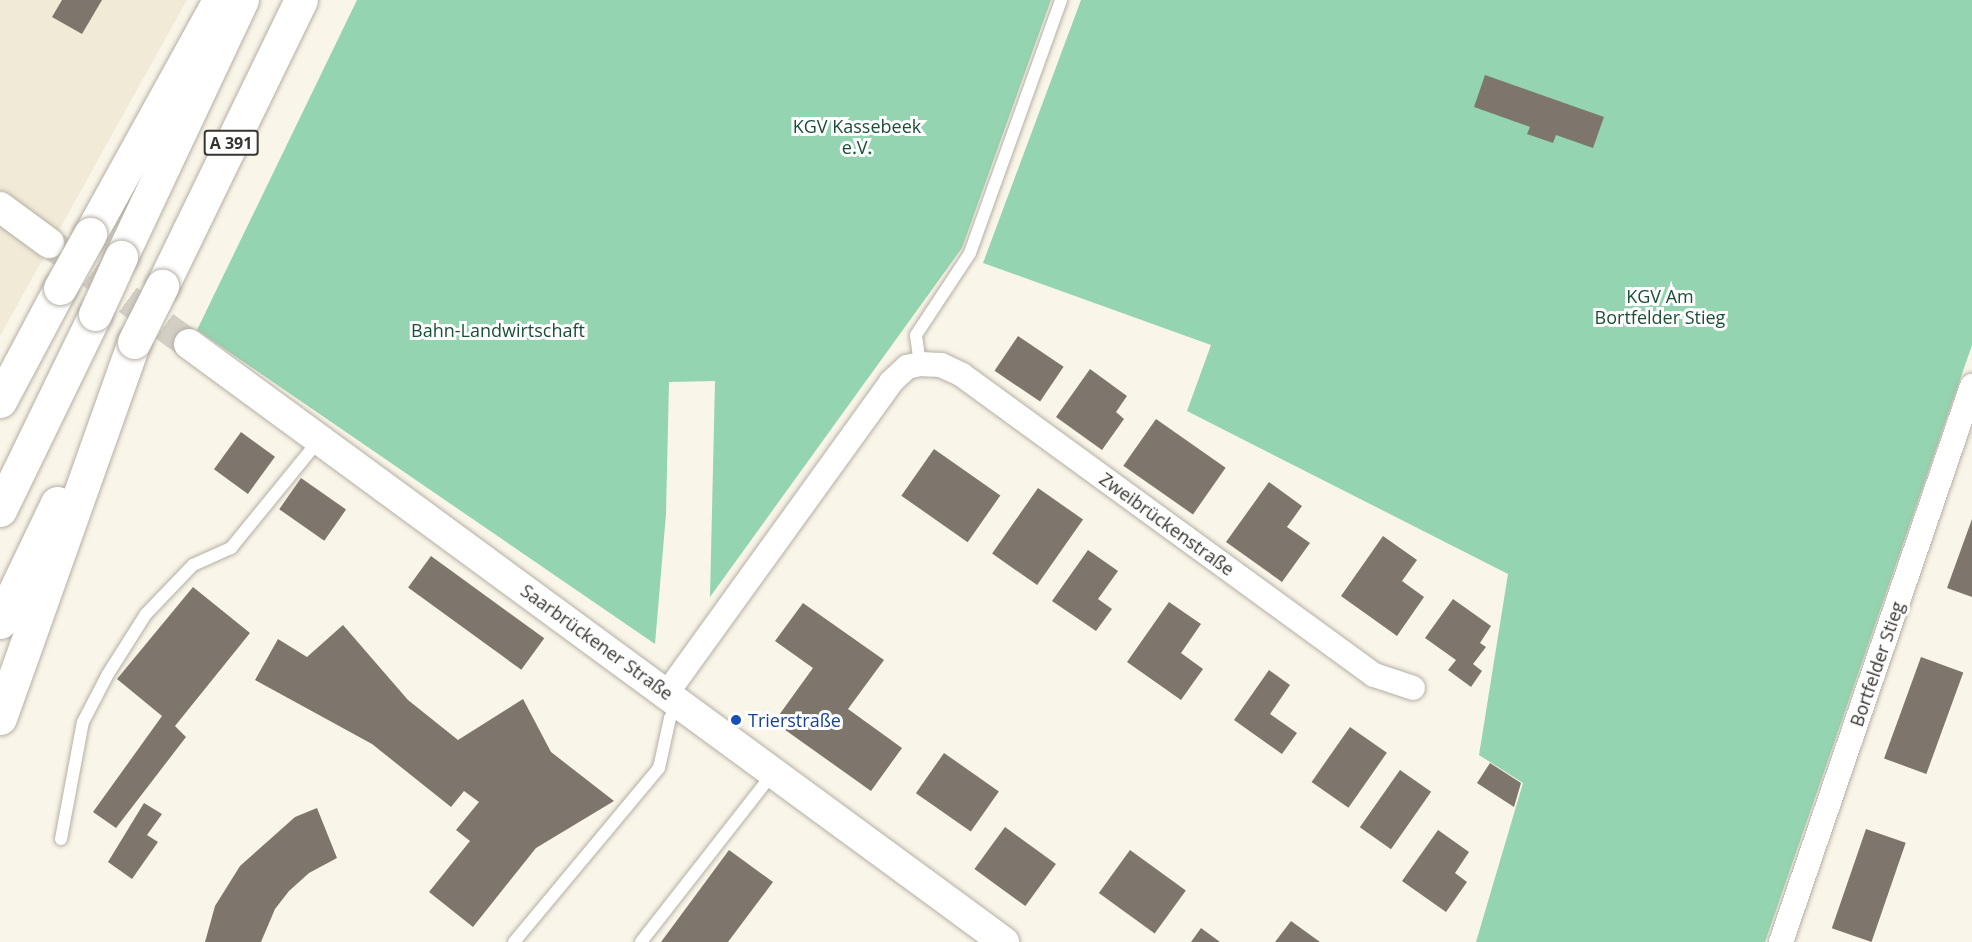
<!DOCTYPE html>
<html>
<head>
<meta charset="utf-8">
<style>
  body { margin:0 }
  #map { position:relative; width:1972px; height:942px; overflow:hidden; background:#faf5e9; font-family:"Open Sans",sans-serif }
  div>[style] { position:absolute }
  .built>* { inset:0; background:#f1ead6 }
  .green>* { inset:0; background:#95d4b0 }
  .building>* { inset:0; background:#7e766d; transform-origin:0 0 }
  .tertiary-tunnel>* { height:30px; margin-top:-15px; transform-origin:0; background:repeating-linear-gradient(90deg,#d3cfc4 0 30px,transparent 0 45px) }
  .roads { filter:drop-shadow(0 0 2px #b4afa4) drop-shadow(0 0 2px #b4afa4) }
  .service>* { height:12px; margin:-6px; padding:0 6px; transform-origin:6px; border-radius:6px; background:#fff }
  .minor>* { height:24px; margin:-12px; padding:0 12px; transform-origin:12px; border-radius:12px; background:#fff }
  .tertiary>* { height:30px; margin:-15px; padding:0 15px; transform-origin:15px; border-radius:15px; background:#fff }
  .motorway>* { height:33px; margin:-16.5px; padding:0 16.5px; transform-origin:16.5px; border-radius:16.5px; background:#fff }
  .bridges { filter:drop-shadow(0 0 2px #b4afa4) drop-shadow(0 0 2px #b4afa4) }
  .motorway-bridge>* { height:33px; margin:-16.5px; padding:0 16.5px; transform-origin:16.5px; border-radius:16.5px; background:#fff }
  .dots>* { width:16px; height:16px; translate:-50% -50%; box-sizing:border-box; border:3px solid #fff; border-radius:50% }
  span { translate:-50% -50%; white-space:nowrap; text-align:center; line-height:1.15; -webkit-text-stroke:6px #fff; paint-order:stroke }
  .shield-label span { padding:2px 4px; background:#fff; border:2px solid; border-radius:4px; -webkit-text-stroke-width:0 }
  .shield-label { font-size:16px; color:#363530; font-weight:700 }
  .park-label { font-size:18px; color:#195035 }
  .street-label { font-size:18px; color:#363530 }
  .transit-label { font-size:18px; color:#164399 }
  .left { translate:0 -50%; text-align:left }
</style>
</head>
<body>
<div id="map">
  <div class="built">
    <div style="clip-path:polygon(0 0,187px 0,0 336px)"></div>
  </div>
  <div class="green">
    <div style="clip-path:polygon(357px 0,1051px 0,962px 248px,710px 597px,715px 381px,669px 382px,666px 514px,655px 644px,197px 330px)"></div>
    <div style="clip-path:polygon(1081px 0,1972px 0,1972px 345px,1765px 942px,1476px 942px,1523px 783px,1479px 755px,1508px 574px,1187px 411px,1211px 345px,983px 263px)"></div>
  </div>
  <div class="building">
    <div style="clip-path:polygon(62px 0,102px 0,82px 34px,52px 17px)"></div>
    <div style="clip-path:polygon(1485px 75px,1604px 117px,1593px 148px,1556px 135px,1553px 143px,1527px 134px,1530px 127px,1474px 107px)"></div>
    <div style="left:1018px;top:336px;width:55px;height:42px;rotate:34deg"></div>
    <div style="clip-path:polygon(1090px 369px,1127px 396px,1116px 412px,1124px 419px,1102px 450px,1056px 417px)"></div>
    <div style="left:1156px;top:419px;width:85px;height:57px;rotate:35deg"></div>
    <div style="left:241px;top:432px;width:42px;height:46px;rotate:36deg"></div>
    <div style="left:934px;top:449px;width:81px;height:57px;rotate:35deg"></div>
    <div style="left:301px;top:478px;width:55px;height:38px;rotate:35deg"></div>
    <div style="clip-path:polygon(1269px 482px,1302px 506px,1287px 527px,1310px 543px,1282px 582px,1226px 542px)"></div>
    <div style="left:1038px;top:488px;width:55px;height:80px;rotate:35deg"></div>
    <div style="clip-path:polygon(1972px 519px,1972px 597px,1947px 588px)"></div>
    <div style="clip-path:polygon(1383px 536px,1417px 560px,1402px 581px,1424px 597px,1397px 636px,1341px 596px)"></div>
    <div style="clip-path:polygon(1088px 550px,1118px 571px,1098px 599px,1112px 609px,1096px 631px,1052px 601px)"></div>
    <div style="left:431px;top:556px;width:140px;height:39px;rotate:36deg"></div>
    <div style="clip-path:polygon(193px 587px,250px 633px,175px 726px,186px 737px,116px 828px,93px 812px,162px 716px,117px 679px)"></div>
    <div style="clip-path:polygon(1453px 599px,1491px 626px,1480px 643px,1486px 647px,1473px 664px,1482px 671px,1471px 687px,1448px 670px,1456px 660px,1425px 638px)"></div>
    <div style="clip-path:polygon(1169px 602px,1201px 624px,1181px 653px,1203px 669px,1181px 700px,1127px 662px)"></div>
    <div style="clip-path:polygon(803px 603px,884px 660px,848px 709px,902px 748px,871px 791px,774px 722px,813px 668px,775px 641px)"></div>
    <div style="clip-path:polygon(343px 625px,408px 700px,458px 740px,523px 699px,551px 752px,614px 801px,536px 848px,473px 927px,429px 892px,470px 841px,456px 830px,479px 802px,464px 791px,451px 807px,372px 744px,255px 680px,278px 639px,307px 657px)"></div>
    <div style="left:1921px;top:657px;width:45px;height:108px;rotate:20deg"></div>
    <div style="clip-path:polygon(1269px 670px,1290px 685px,1270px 714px,1297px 733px,1282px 754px,1234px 720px)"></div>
    <div style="left:1350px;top:727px;width:45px;height:67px;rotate:35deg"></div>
    <div style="left:944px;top:753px;width:67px;height:49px;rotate:35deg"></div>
    <div style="clip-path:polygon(1490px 763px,1521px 783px,1514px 807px,1477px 783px)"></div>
    <div style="left:1400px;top:770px;width:38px;height:70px;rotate:35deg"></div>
    <div style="clip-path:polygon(144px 803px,162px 814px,147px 835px,158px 842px,132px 879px,108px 862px)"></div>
    <div style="clip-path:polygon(317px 808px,337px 858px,309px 873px,289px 891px,275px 909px,261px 942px,205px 942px,215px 906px,240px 866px,295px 817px)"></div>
    <div style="left:1005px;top:827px;width:63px;height:52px;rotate:36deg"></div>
    <div style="left:1866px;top:829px;width:42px;height:105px;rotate:19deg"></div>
    <div style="clip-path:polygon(1438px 830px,1469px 852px,1455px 873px,1467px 882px,1446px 912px,1402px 881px)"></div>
    <div style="clip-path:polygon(729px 850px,773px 882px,728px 942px,661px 942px)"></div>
    <div style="left:1130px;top:850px;width:69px;height:53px;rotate:36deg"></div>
    <div style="clip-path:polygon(1291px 921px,1320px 942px,1275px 942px)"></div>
    <div style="clip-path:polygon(1201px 928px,1220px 942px,1191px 942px)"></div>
  </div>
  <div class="tertiary-tunnel">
    <div style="left:55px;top:247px;width:165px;rotate:35.9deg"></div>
  </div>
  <div class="roads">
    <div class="service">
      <div style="left:920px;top:364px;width:29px;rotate:-98deg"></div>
      <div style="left:916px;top:335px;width:98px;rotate:-56.6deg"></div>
      <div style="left:970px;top:253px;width:269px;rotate:-70.2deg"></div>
      <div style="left:61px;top:839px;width:119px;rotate:-79.4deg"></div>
      <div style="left:83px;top:722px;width:54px;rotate:-62.5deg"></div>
      <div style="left:108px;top:674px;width:71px;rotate:-57.7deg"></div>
      <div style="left:146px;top:614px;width:68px;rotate:-46.2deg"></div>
      <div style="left:193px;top:565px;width:42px;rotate:-24.1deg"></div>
      <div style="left:231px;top:548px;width:139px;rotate:-50.8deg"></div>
      <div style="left:514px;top:942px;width:226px;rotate:-50.2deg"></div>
      <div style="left:659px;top:768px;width:51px;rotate:-77.6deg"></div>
      <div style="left:670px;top:718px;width:17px;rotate:-54deg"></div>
      <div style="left:641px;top:942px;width:214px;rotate:-52deg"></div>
    </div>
    <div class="minor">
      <div style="left:667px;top:693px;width:383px;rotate:-54.2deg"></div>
      <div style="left:891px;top:382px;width:22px;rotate:-43deg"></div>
      <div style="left:907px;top:367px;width:13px;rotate:-13deg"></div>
      <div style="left:920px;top:364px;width:21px;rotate:3deg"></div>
      <div style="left:941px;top:365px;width:23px;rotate:25deg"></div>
      <div style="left:962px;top:375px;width:510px;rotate:36.06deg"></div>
      <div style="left:1374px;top:675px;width:41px;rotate:18.4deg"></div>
      <div style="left:1781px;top:942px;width:588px;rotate:-71.04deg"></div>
    </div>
    <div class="tertiary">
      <div style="left:0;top:207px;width:61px;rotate:36.3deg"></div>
      <div style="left:189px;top:344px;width:1011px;rotate:36.27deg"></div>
    </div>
    <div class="motorway">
      <div style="left:90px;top:234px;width:267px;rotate:-61.1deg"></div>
      <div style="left:121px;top:257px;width:284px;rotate:-64.8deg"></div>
      <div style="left:162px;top:286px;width:318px;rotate:-64.1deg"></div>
      <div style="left:0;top:401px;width:128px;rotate:-62deg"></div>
      <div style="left:0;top:510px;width:218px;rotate:-64.1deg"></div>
      <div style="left:0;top:622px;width:132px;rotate:-64.4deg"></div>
      <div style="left:0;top:718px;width:399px;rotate:-70.4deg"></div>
    </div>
  </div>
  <div class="bridges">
    <div class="motorway-bridge">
      <div style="left:60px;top:288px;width:62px;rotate:-60.9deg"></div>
      <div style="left:95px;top:314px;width:63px;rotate:-65.5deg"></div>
      <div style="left:134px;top:342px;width:63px;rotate:-63.4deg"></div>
    </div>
  </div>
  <div class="dots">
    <div style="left:736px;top:720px;background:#1a4fb4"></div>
  </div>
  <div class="shield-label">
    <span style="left:231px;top:143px">A 391</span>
  </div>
  <div class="park-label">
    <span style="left:857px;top:137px">KGV Kassebeek<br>e.V.</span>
    <span style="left:1660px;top:307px">KGV Am<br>Bortfelder Stieg</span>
    <span style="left:498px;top:330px">Bahn-Landwirtschaft</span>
  </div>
  <div class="street-label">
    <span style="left:1167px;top:524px;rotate:36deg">Zweibrückenstraße</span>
    <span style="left:597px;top:642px;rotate:36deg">Saarbrückener Straße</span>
    <span style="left:1877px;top:664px;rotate:-71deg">Bortfelder Stieg</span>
  </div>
  <div class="transit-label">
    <span class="left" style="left:748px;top:720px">Trierstraße</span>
  </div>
</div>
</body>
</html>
